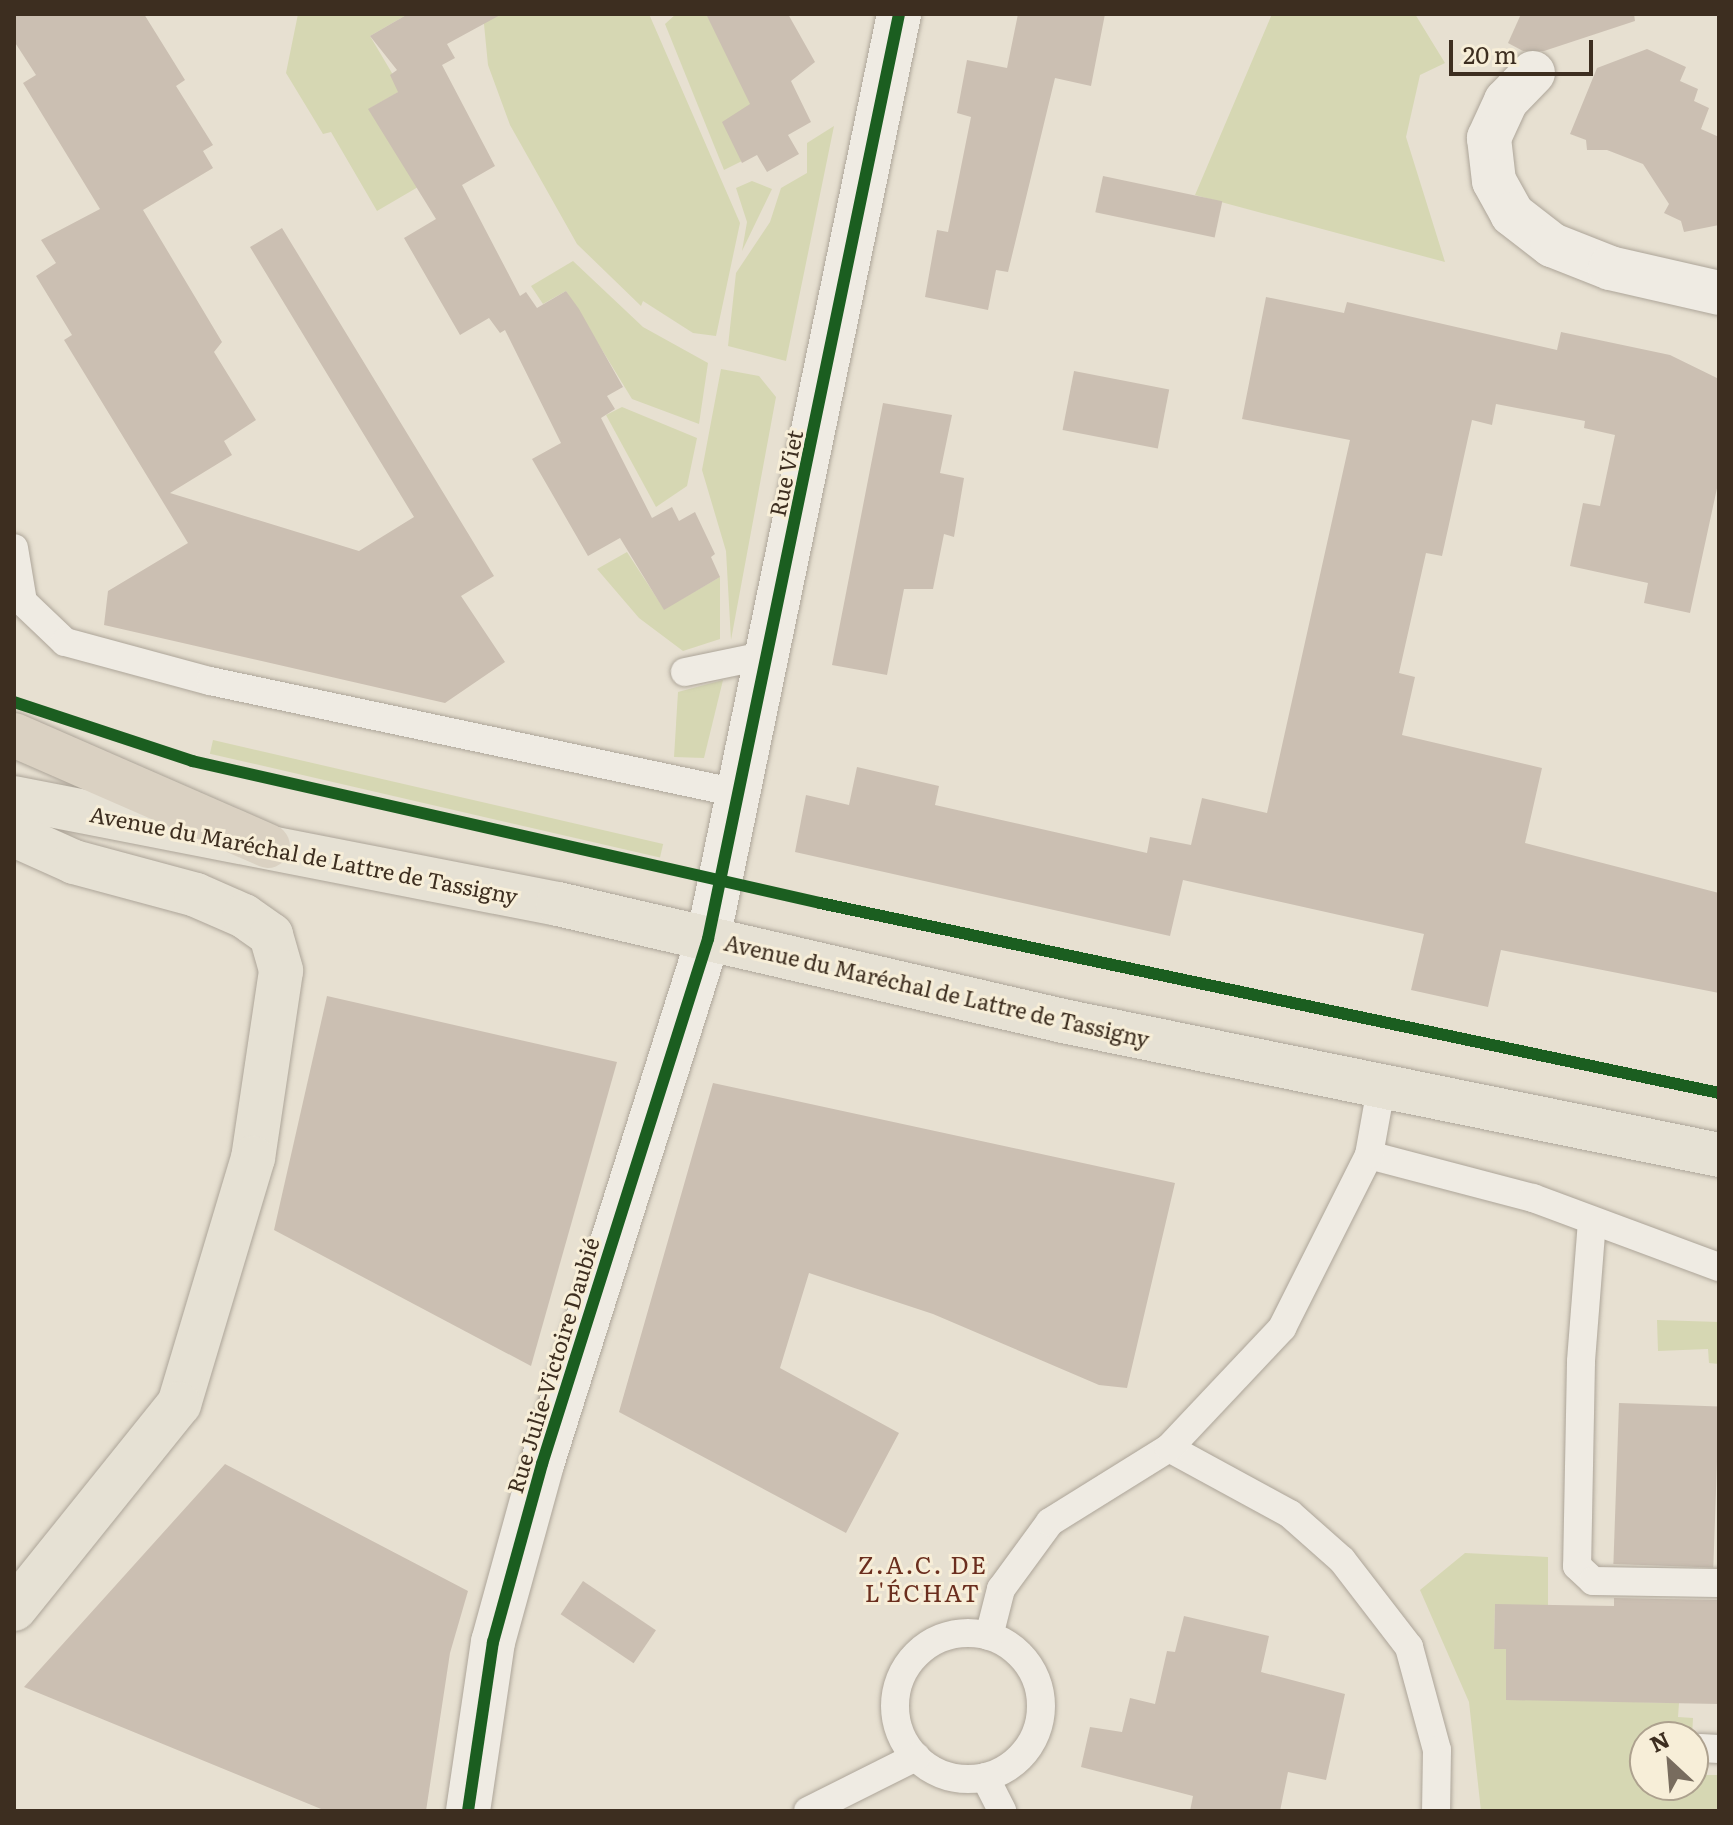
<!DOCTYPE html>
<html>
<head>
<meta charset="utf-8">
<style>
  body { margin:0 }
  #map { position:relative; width:1733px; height:1825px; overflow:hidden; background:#e7e0d1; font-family:Literata,serif }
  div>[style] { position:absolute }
  .green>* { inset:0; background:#d6d7b3; transform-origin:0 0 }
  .building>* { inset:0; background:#cbbfb2; transform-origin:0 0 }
  .roads { filter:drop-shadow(0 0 2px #ada599) drop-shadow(0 0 2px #ada599) }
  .lane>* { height:28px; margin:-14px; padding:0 14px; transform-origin:14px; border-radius:14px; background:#efebe3 }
  .lane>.ring { margin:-14px; padding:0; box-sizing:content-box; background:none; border:28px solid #efebe3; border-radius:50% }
  .street>* { height:44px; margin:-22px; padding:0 22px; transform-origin:22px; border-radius:22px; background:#efebe3 }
  .primary>* { height:44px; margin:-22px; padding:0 22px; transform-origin:22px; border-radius:22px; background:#e6e1d4 }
  .highway>* { height:44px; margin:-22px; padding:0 22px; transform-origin:22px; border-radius:22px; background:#dad1c2 }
  .cycleway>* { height:12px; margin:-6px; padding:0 6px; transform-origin:6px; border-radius:6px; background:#1b5e20 }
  span { translate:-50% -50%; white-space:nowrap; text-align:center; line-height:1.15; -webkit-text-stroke:6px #f7eed8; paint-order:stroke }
  .street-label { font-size:22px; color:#3d2e20 }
  .neighbourhood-label { font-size:24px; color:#6b2e1e; letter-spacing:2px }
  .frame { position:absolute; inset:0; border:16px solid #3d2e20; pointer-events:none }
  .north { position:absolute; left:1629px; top:1721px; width:80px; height:80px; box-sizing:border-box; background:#f7eed8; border:2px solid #ada18e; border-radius:50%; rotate:334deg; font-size:22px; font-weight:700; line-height:32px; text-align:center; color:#3d2e20 }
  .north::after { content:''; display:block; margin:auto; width:28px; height:36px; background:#786c5e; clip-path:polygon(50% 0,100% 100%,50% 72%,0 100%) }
  .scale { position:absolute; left:1449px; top:40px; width:144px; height:36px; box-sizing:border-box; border:4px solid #3d2e20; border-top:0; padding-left:10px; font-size:24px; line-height:28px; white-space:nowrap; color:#3d2e20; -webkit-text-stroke:6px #f7eed8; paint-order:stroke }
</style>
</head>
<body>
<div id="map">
  <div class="green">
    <div style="clip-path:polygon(298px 14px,408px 14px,370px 36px,402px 90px,369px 109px,418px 187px,377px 211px,331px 132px,323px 134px,286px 73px)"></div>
    <div style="clip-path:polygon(483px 14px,649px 14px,740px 223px,716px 336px,693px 333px,643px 301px,641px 306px,577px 244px,510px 125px,488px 65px)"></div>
    <div style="clip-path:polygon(676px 14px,706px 14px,755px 102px,746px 159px,724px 170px,665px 24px)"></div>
    <div style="clip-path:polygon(1272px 14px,1415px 14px,1445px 63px,1420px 75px,1406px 137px,1445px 262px,1195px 195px)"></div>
    <div style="clip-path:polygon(834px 126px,786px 361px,728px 346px,736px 273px,770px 222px,781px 188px,807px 173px,807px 143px)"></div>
    <div style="clip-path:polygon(752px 181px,772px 189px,742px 251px,747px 222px,736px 188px)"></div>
    <div style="clip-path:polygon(573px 261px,643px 327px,708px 363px,699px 424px,632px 399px,566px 291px,543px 304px,531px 286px)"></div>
    <div style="clip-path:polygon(721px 369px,759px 376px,776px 397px,731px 640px,726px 551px,702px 470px)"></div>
    <div style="clip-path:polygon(622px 407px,697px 438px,687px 486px,656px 507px,606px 415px)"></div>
    <div style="clip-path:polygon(627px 552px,664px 609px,720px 577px,720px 639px,683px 651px,639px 618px,597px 569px)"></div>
    <div style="clip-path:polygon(723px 680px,704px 758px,674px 757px,678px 692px)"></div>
    <div style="left:213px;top:740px;width:462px;height:14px;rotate:13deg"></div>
    <div style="clip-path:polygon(1657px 1320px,1719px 1322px,1719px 1364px,1709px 1363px,1708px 1349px,1658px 1351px)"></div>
    <div style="clip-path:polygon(1465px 1553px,1548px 1557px,1548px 1605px,1495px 1605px,1494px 1649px,1506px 1649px,1506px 1699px,1679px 1703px,1678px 1717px,1693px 1718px,1692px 1737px,1645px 1737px,1645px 1785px,1693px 1785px,1693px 1775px,1719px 1775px,1719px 1811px,1481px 1811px,1469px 1702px,1420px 1590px)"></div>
  </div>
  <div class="building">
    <div style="clip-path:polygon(14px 14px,144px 14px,185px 80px,176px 86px,213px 145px,203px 151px,213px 168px,143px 210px,222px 342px,214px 352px,256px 420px,224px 441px,232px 455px,170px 493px,359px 551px,414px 517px,250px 247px,282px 228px,494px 576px,461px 596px,505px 662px,445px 703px,104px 625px,108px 591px,188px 543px,64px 340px,72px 335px,36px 276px,56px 263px,41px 240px,100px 209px,23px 83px,36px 75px,14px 41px)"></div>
    <div style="clip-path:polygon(408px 14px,502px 14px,447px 44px,455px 58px,442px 65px,495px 166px,462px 185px,520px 296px,526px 292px,537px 308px,566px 291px,579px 309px,623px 387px,607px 396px,615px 409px,601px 418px,652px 518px,672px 507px,679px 521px,695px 512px,715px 554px,711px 557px,720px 577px,664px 610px,620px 538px,588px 556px,532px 459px,561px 443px,505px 330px,500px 333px,489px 318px,460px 335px,404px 238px,436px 219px,368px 109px,398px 92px,390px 75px,397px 70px,370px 36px)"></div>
    <div style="clip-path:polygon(706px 14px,788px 14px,815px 62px,791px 81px,811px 122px,788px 135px,799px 154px,767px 172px,757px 155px,742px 163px,722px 122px,750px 104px)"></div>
    <div style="clip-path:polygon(1018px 14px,1105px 14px,1091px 86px,1055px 78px,1008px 272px,996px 270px,988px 310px,925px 297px,937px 230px,948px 232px,971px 117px,957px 113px,967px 60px,1007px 68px)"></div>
    <div style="clip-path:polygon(1521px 14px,1634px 14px,1635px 21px,1544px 51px,1523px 51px,1508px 43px)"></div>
    <div style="clip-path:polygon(1647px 49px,1686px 67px,1680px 81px,1698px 89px,1694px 101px,1709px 108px,1701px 129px,1719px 137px,1719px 225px,1684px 232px,1681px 221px,1664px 213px,1669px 204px,1643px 164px,1607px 150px,1587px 150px,1586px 140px,1570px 134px,1597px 68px)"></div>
    <div style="left:1103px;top:176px;width:122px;height:37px;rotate:12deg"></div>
    <div style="clip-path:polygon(1266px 297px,1344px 313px,1347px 302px,1557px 350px,1561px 332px,1670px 355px,1719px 379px,1719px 479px,1690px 613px,1644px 603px,1648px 583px,1570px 566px,1583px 503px,1600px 506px,1615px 435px,1584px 428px,1585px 421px,1496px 404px,1492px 425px,1472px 420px,1442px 556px,1426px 553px,1399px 673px,1415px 677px,1402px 735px,1542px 768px,1525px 843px,1719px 893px,1719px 993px,1501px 950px,1488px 1007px,1411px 990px,1424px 934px,1236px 892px,1183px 880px,1170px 936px,795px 852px,806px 795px,849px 805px,857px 767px,939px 786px,935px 805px,1147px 853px,1150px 837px,1191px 845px,1202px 798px,1267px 813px,1350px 440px,1242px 419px)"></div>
    <div style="left:1074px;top:371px;width:97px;height:60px;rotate:11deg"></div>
    <div style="clip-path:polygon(883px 403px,952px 415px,940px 473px,964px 478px,954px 537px,944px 534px,933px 589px,904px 589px,887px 675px,832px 665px)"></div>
    <div style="clip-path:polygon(327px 996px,617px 1062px,531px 1366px,274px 1230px)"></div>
    <div style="clip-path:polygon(713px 1083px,1175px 1183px,1127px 1388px,1099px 1385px,933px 1314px,809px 1273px,780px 1368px,899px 1433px,846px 1533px,619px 1412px)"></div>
    <div style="left:1619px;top:1403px;width:100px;height:161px;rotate:2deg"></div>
    <div style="clip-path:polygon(225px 1464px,468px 1591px,450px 1653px,426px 1811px,326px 1811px,24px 1687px)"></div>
    <div style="left:583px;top:1581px;width:88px;height:40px;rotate:34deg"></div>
    <div style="clip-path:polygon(1614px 1598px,1719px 1600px,1719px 1704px,1506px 1700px,1506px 1649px,1494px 1649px,1495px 1604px,1614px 1606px)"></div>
    <div style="clip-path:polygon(1184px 1616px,1269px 1636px,1261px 1672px,1345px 1694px,1326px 1780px,1288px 1772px,1280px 1811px,1190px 1811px,1193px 1796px,1081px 1767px,1090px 1727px,1122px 1732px,1130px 1698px,1155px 1704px,1167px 1651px,1175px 1652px)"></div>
  </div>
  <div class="roads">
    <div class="lane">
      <div style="left:14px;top:548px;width:55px;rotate:80.5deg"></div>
      <div style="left:23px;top:602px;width:58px;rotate:43.6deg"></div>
      <div style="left:65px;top:642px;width:150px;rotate:15.1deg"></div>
      <div style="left:210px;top:681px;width:540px;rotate:11.98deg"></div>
      <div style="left:685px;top:672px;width:84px;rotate:-11.7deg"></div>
      <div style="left:1369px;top:1155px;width:170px;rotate:14.7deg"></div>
      <div style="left:1533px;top:1198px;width:198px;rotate:20.4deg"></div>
      <div style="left:1592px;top:1221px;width:141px;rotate:94.5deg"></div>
      <div style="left:1581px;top:1362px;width:204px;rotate:91.1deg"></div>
      <div style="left:1577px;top:1566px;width:22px;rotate:43deg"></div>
      <div style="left:1593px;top:1581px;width:126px;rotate:0.9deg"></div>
      <div style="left:1169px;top:1448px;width:138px;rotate:28.6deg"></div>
      <div style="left:1290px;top:1514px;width:69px;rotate:41.5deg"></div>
      <div style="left:1342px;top:1560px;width:110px;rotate:52.4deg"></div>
      <div style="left:1409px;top:1647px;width:107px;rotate:74.8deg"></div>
      <div style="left:1437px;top:1750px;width:61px;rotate:90.9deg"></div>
      <div class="ring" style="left:895px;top:1633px;width:118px;height:118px"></div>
      <div style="left:989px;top:1636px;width:49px;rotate:-75.7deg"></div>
      <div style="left:1001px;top:1589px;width:83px;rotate:-53.8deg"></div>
      <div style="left:1050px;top:1522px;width:140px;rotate:-31.9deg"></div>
      <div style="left:1169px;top:1448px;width:165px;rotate:-46.7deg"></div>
      <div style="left:1282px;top:1328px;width:194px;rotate:-63.3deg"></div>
      <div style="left:1369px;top:1155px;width:73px;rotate:-79.8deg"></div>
      <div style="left:1700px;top:1748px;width:19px;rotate:3deg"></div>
      <div style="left:985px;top:1777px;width:38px;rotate:63deg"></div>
      <div style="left:808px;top:1811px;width:121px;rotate:-26.6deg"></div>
    </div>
    <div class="street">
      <div style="left:1533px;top:73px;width:39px;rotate:134deg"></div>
      <div style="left:1506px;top:101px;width:41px;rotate:114.7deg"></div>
      <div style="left:1489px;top:138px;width:43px;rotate:83.4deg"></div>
      <div style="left:1494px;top:181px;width:38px;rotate:61deg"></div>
      <div style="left:1512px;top:214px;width:51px;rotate:37.8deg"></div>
      <div style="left:1552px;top:245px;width:62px;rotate:21.6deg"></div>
      <div style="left:1610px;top:268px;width:112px;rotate:12.9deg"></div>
      <div style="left:468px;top:1811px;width:171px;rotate:-81.6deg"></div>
      <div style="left:493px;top:1642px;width:185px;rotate:-74.6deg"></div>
      <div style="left:542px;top:1464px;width:551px;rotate:-72.45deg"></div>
      <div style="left:708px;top:939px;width:945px;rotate:-78.33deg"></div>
    </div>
    <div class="primary">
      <div style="left:14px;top:798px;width:554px;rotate:11.03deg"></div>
      <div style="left:558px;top:904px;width:518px;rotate:13.04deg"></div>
      <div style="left:1063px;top:1021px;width:670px;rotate:11.54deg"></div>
      <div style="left:14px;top:835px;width:66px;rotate:24.2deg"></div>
      <div style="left:74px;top:862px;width:126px;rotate:15.1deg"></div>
      <div style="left:196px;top:895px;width:52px;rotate:23.6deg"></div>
      <div style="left:244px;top:916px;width:33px;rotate:35deg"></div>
      <div style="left:271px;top:935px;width:37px;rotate:74deg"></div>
      <div style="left:281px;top:971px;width:189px;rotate:98.5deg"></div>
      <div style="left:253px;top:1158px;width:257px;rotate:106.7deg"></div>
      <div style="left:179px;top:1404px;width:263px;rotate:128.8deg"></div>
    </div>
    <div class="highway">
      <div style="left:14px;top:735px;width:277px;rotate:23.6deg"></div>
    </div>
  </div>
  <div class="cycleway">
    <div style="left:14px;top:702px;width:188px;rotate:18.3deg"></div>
    <div style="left:192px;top:761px;width:644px;rotate:12.74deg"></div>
    <div style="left:820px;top:903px;width:919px;rotate:11.93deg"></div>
    <div style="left:468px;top:1811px;width:171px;rotate:-81.6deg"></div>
    <div style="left:493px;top:1642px;width:185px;rotate:-74.6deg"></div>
    <div style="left:542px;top:1464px;width:551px;rotate:-72.45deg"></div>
    <div style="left:708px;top:939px;width:945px;rotate:-78.33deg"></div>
  </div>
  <div class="street-label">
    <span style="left:785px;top:473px;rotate:-78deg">Rue Viet</span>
    <span style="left:304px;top:854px;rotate:11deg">Avenue du Maréchal de Lattre de Tassigny</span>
    <span style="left:937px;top:990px;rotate:13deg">Avenue du Maréchal de Lattre de Tassigny</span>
    <span style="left:552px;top:1365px;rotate:-73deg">Rue Julie-Victoire Daubié</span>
  </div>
  <div class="neighbourhood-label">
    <span style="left:923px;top:1578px">Z.A.C. DE<br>L'ÉCHAT</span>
  </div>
  <div class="frame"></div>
  <div class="north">N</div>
  <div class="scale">20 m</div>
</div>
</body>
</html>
